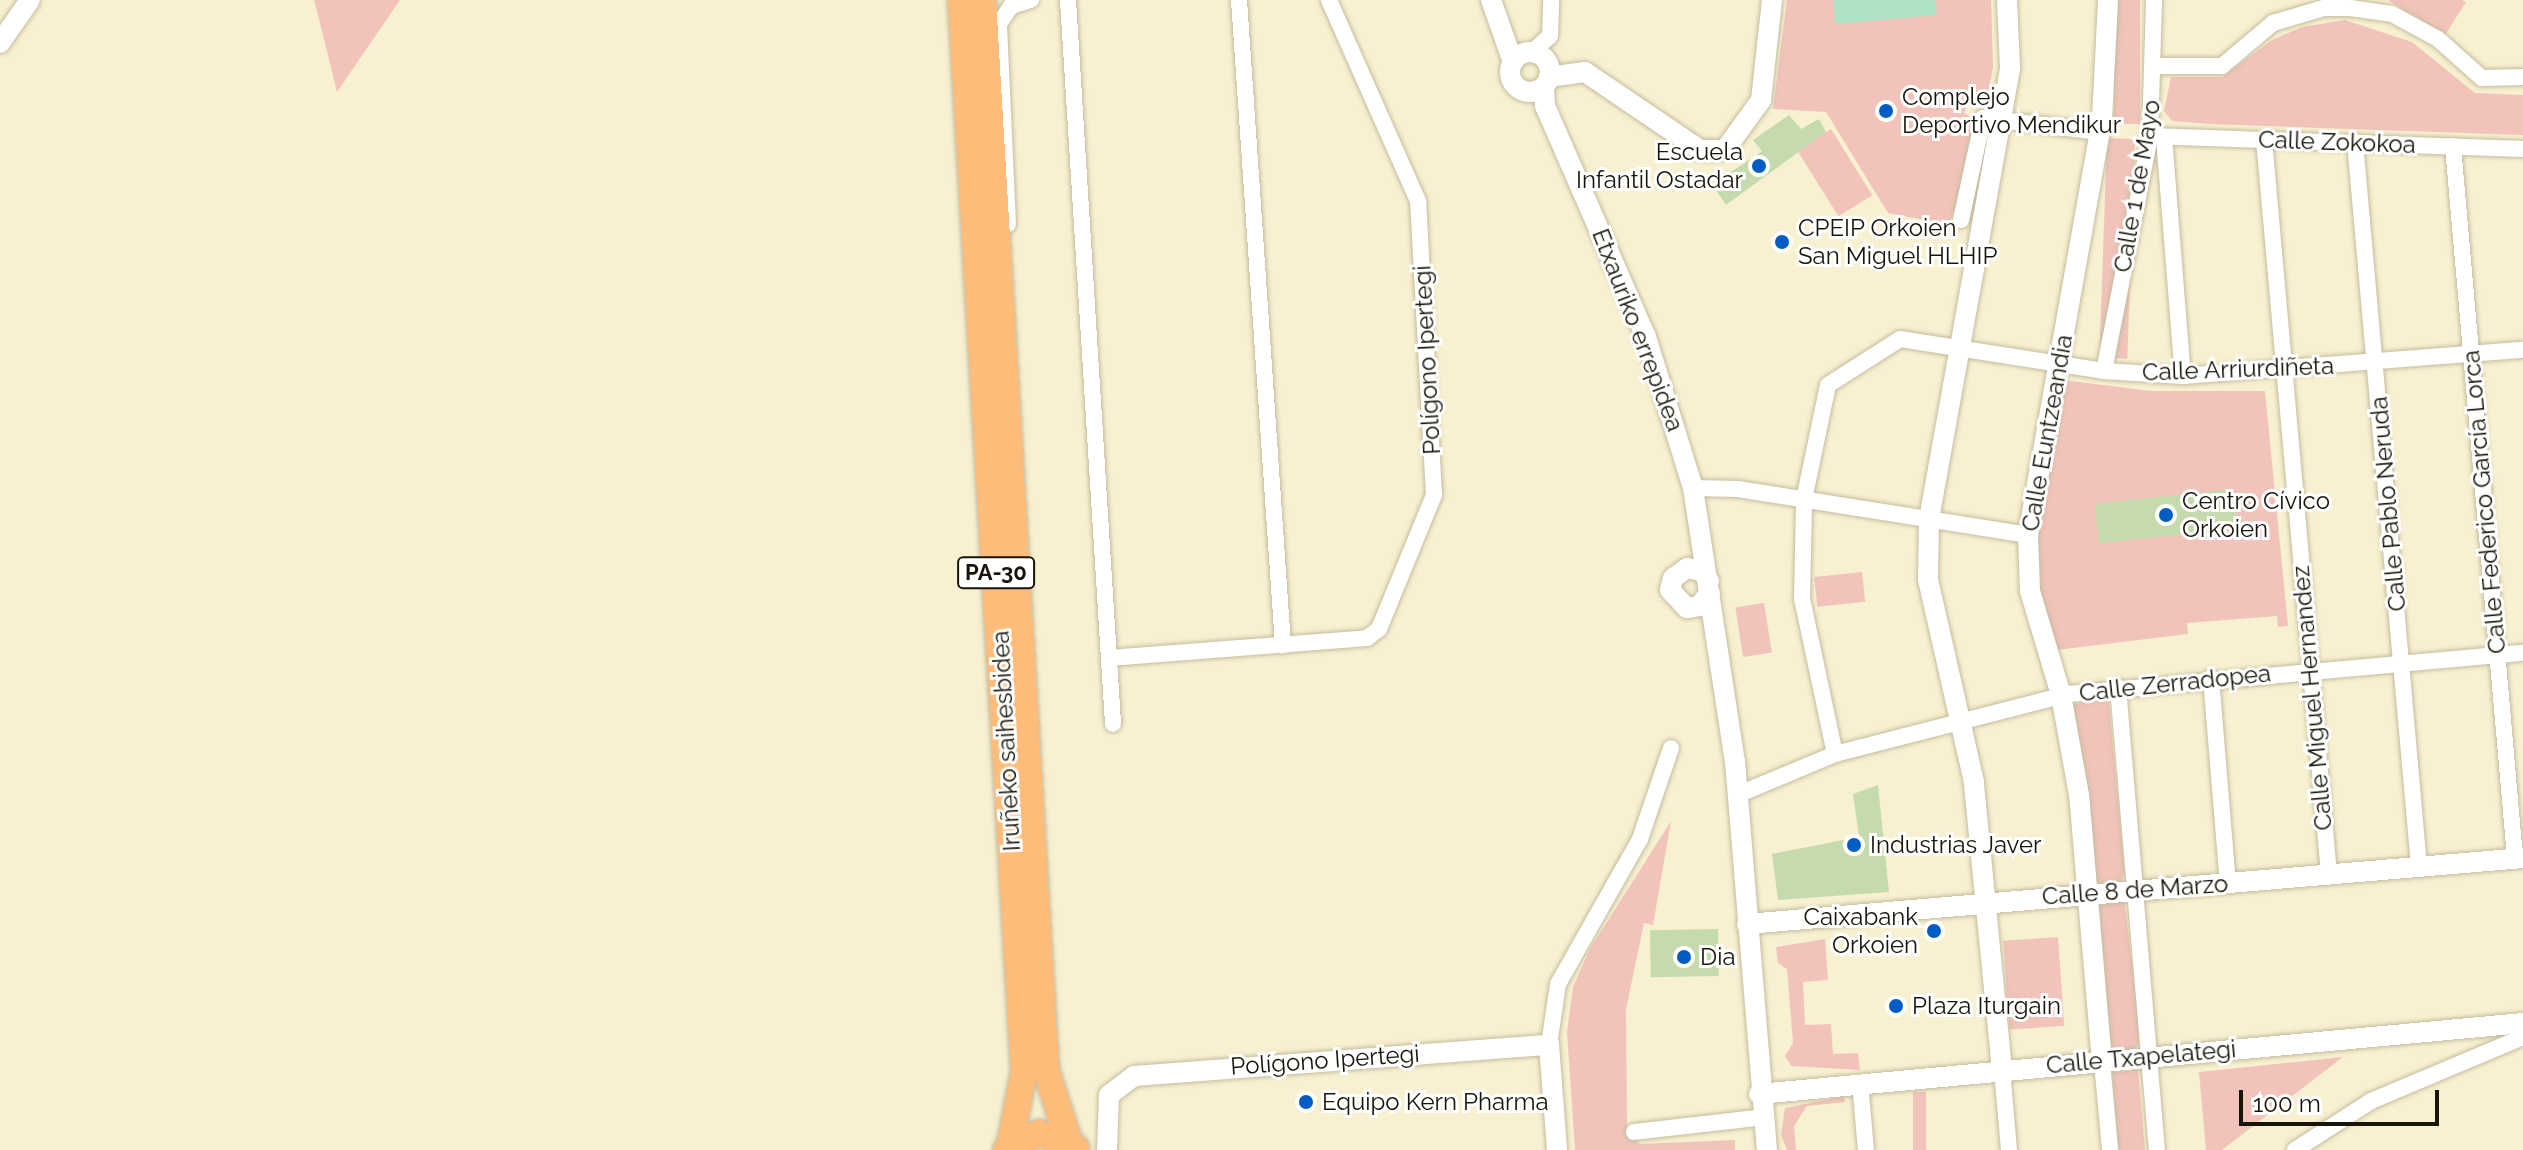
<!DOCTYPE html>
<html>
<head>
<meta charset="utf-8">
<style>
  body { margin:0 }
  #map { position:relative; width:2523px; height:1150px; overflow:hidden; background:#f8f1d1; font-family:Raleway,sans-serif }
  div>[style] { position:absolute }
  .green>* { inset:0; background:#f1c3ba; transform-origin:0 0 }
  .water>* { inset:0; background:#b0e2c6 }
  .building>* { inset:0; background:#c5dbad; transform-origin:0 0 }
  .roads { filter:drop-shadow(0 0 2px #c4bc9e) drop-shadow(0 0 2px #c4bc9e) }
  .minor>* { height:16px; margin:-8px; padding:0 8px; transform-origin:8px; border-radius:8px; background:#fff }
  .tertiary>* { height:20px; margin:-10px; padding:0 10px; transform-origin:10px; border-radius:10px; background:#fff }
  .tertiary>.ring { margin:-10px; padding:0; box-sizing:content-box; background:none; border:20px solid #fff; border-radius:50% }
  .trunk>* { height:26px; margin:-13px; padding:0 13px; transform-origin:13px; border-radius:13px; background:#febc7b }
  .dots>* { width:22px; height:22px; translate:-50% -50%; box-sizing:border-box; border:4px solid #fff; border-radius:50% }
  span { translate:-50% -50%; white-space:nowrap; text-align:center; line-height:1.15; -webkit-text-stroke:6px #fff; paint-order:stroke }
  .shield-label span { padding:2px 6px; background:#fff; border:2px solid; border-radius:6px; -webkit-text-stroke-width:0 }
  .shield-label { font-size:22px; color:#171409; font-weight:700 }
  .poi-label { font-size:24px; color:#171409 }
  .left { translate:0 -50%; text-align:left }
  .right { translate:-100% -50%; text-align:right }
  .street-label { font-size:24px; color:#171409 }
  .scale { position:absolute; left:2239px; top:1090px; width:200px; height:36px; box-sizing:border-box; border:4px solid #171409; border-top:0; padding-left:10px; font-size:24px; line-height:28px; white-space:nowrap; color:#171409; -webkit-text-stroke:6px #fff; paint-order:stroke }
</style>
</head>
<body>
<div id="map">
  <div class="green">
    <div style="clip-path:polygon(314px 0,400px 0,337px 92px,323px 35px)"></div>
    <div style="clip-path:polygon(1787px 0,1991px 0,1993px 67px,1986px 105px,1968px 102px,1964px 113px,1976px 120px,1960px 208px,1955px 207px,1949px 225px,1888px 213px,1826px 112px,1773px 109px)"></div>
    <div style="left:2114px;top:0;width:26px;height:124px"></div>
    <div style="clip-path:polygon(2388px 0,2462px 0,2466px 2px,2445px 35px)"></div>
    <div style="clip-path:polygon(2345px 20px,2412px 42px,2475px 93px,2523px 95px,2523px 135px,2211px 124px,2172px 121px,2164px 111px,2171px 77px,2222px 77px,2272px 40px,2302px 27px)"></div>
    <div style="left:1831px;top:129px;width:78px;height:40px;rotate:58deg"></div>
    <div style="left:2107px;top:138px;width:28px;height:220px;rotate:2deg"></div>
    <div style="clip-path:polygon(2055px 379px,2151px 391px,2265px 391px,2288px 626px,2278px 627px,2277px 616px,2187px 623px,2188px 634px,2048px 651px,2030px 591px)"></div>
    <div style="left:1862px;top:572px;width:30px;height:48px;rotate:84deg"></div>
    <div style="left:1764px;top:603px;width:50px;height:29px;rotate:81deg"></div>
    <div style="clip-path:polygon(2108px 695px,2125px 873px,2119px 886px,2093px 886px,2069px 706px)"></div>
    <div style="clip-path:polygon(1671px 821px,1653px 925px,1644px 923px,1626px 1009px,1627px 1131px,1640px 1144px,1735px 1140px,1735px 1150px,1575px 1150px,1567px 1032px,1573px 987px,1590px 949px)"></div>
    <div style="clip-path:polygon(2124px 898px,2141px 1039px,2131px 1054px,2112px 1055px,2106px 1049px,2095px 909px,2099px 902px)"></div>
    <div style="left:2058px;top:937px;width:89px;height:55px;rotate:86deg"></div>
    <div style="clip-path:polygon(1825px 939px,1828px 980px,1803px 982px,1805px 1025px,1831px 1024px,1833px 1054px,1858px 1053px,1860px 1070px,1791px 1066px,1785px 1056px,1793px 1043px,1787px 969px,1778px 963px,1776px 947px)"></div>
    <div style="clip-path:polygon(2343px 1057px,2222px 1150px,2206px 1150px,2199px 1072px)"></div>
    <div style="left:2138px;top:1070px;width:80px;height:26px;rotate:85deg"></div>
    <div style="left:1913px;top:1092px;width:13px;height:58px"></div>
    <div style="clip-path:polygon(1844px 1096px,1845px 1102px,1807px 1106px,1794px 1126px,1796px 1150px,1787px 1150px,1781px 1135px,1785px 1108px)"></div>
  </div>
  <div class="water">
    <div style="clip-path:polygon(1833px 0,1935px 0,1937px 15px,1835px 24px)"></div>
  </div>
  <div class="building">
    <div style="clip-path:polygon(1789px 115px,1801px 129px,1819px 119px,1826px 132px,1726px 205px,1714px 187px,1719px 180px,1762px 151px,1753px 140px)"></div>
    <div style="left:2233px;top:489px;width:40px;height:139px;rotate:84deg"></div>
    <div style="clip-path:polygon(1878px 785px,1889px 892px,1778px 900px,1772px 854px,1859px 837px,1853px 794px)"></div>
    <div style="left:1718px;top:929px;width:47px;height:68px;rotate:89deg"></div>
  </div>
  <div class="roads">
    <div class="minor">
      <div style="left:1068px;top:0;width:725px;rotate:86.44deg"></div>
      <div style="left:1239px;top:0;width:647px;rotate:86.1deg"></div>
      <div style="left:1532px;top:52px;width:24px;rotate:-42deg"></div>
      <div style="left:1550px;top:36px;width:36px;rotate:-88deg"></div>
      <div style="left:2157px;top:66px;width:65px"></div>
      <div style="left:2222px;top:66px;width:67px;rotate:-40.1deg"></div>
      <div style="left:2273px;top:23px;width:53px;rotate:-16.4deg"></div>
      <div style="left:2324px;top:8px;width:26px"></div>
      <div style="left:2350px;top:8px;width:42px;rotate:8.1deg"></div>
      <div style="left:2392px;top:14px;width:52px;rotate:28.5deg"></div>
      <div style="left:2438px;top:39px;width:59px;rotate:41.6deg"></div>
      <div style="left:2482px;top:78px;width:41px;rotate:-1.4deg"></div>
      <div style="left:2150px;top:136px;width:373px;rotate:2deg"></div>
      <div style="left:2164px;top:137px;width:240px;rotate:85.5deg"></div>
      <div style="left:2264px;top:139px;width:738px;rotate:84.95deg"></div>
      <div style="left:2355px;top:142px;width:727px;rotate:84.95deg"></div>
      <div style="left:2453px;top:146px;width:715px;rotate:85.02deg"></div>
      <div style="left:1961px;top:220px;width:104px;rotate:-77.8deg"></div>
      <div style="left:1983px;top:118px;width:118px;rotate:6.8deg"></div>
      <div style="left:1008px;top:224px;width:200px;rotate:-92.6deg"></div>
      <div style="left:999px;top:24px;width:22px;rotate:-56deg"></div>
      <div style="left:1011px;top:6px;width:21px;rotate:-17deg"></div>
      <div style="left:2104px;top:371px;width:239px;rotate:-78.9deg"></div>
      <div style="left:2150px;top:136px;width:136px;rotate:-88.3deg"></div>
      <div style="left:1693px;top:488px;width:45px;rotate:1.3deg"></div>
      <div style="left:1738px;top:489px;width:294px;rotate:9deg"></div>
      <div style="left:1109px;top:658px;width:259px;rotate:-4.4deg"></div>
      <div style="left:1367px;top:638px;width:15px;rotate:-37deg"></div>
      <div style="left:1379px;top:629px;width:145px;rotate:-67.7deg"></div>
      <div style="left:1434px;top:495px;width:294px;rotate:-93.1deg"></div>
      <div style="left:1418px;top:201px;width:220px;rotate:-113.9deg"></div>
      <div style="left:2211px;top:678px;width:206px;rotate:85.3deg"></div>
      <div style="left:2118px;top:687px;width:465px;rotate:85.2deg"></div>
      <div style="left:1835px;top:754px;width:242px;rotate:-14.4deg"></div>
      <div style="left:2069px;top:694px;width:456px;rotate:-5.2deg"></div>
      <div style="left:1737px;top:795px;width:106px;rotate:-22.7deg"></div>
      <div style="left:1835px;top:754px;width:158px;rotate:-102deg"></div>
      <div style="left:1802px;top:599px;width:99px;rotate:-88.8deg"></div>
      <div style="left:1804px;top:500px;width:117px;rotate:-78.2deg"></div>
      <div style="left:1828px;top:385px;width:85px;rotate:-32.6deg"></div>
      <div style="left:1900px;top:339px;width:206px;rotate:8.9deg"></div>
      <div style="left:2104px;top:371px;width:79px;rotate:3.6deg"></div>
      <div style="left:2183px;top:376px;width:341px;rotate:-4.4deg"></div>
      <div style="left:1549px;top:1045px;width:62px;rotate:-81.6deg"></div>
      <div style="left:1558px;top:984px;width:167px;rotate:-60.5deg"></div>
      <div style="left:1640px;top:839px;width:96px;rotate:-71.2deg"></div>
      <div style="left:2102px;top:1062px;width:88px;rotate:84.8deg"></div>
      <div style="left:2002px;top:1070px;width:80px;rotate:85deg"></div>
      <div style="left:1860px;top:1083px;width:67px;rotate:84.9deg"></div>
      <div style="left:1634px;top:1132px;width:124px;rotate:-6.5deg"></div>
      <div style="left:2295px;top:1150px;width:90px;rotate:-32.8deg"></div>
      <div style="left:2371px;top:1101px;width:165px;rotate:-22.8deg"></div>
    </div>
    <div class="tertiary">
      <div style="left:1491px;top:0;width:66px;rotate:70.5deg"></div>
      <div style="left:0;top:43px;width:52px;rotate:-55.1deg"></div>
      <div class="ring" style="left:1510px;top:52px;width:20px;height:20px"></div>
      <div style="left:1549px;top:77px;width:36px;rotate:-8deg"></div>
      <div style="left:1585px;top:72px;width:139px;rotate:34.1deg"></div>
      <div style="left:1700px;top:150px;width:25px"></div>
      <div style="left:1725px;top:150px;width:62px;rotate:-54.2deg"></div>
      <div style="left:1761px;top:100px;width:101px;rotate:-83.7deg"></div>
      <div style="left:1544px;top:87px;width:19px;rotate:87deg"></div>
      <div style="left:1545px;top:106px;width:252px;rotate:66.4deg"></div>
      <div style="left:1646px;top:337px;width:158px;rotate:72.7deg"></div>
      <div style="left:1693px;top:488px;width:276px;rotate:81.3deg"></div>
      <div style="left:1735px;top:761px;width:390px;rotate:85.3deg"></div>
      <div style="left:1709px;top:581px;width:12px;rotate:-125deg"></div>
      <div style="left:1702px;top:571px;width:15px;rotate:-169deg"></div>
      <div style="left:1687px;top:568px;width:17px;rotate:144deg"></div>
      <div style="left:1673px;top:578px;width:12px;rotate:104deg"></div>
      <div style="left:1670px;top:590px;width:25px;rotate:47deg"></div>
      <div style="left:1687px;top:608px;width:12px;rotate:-9deg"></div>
      <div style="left:1699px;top:606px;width:17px;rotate:-50deg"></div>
      <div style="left:1747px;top:924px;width:779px;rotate:-4.86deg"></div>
      <div style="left:2102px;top:1062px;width:268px;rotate:-94.9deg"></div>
      <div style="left:2079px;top:795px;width:102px;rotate:-100.2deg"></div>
      <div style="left:2061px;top:695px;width:109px;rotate:-106.6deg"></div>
      <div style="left:2030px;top:591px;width:56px;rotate:-92deg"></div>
      <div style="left:2028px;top:535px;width:423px;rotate:-79.9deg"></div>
      <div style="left:2102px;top:119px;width:119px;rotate:-87.1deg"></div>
      <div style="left:2002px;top:1070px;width:289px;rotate:-95.6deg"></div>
      <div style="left:1974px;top:782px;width:208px;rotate:-102.8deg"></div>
      <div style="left:1928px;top:579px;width:60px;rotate:-89deg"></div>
      <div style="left:1929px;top:519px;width:459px;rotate:-79.8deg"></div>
      <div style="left:2010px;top:67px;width:67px;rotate:-92.6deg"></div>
      <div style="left:1759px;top:1094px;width:767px;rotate:-5.31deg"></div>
      <div style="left:1107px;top:1150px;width:55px;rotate:-87.9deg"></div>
      <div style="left:1109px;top:1095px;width:31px;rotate:-37deg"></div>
      <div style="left:1134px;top:1076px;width:416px;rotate:-4.3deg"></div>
      <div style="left:1549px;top:1045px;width:105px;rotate:85.6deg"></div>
    </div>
    <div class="trunk">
      <div style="left:961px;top:0;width:1073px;rotate:86.63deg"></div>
      <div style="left:1024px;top:1071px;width:75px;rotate:100.7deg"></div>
      <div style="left:983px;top:0;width:1072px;rotate:86.63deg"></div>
      <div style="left:1046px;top:1070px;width:75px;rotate:72.1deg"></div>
      <div style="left:1006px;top:1150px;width:37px;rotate:-27deg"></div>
      <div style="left:1039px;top:1133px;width:40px;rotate:22deg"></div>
    </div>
  </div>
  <div class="dots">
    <div style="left:1886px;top:111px;background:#005cc5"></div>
    <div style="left:1759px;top:166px;background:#005cc5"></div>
    <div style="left:1782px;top:242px;background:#005cc5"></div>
    <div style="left:2166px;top:515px;background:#005cc5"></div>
    <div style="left:1854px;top:845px;background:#005cc5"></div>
    <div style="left:1934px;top:931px;background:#005cc5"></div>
    <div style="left:1684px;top:957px;background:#005cc5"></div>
    <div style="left:1896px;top:1006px;background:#005cc5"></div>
    <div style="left:1306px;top:1102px;background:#005cc5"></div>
  </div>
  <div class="shield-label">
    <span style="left:996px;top:573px">PA-30</span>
  </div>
  <div class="poi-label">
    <span class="left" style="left:1902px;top:111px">Complejo<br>Deportivo Mendikur</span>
    <span class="right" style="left:1743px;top:166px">Escuela<br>Infantil Ostadar</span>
    <span class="left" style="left:1798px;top:242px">CPEIP Orkoien<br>San Miguel HLHIP</span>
    <span class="left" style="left:2182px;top:515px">Centro Cívico<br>Orkoien</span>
    <span class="left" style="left:1870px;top:845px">Industrias Javer</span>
    <span class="right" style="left:1918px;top:931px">Caixabank<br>Orkoien</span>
    <span class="left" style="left:1700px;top:957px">Dia</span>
    <span class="left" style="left:1912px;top:1006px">Plaza Iturgain</span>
    <span class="left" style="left:1322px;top:1102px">Equipo Kern Pharma</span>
  </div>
  <div class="street-label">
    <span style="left:2337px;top:142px;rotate:2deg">Calle Zokokoa</span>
    <span style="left:2137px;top:186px;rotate:-80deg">Calle 1 de Mayo</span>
    <span style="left:1638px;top:330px;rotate:69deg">Etxauriko errepidea</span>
    <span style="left:1427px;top:360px;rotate:-93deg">Polígono Ipertegi</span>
    <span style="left:2238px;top:369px;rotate:-2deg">Calle Arriurdiñeta</span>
    <span style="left:2047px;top:433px;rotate:-80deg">Calle Euntzeandia</span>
    <span style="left:2484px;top:502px;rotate:-95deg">Calle Federico García Lorca</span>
    <span style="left:2388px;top:504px;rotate:-95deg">Calle Pablo Neruda</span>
    <span style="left:2175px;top:683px;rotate:-6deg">Calle Zerradopea</span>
    <span style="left:2312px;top:698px;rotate:-95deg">Calle Miguel Hernandez</span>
    <span style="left:1006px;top:741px;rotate:-93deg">Iruñeko saihesbidea</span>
    <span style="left:2135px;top:890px;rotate:-4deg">Calle 8 de Marzo</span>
    <span style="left:2141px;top:1057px;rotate:-5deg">Calle Txapelategi</span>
    <span style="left:1325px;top:1060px;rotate:-4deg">Polígono Ipertegi</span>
  </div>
  <div class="scale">100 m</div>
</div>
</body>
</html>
